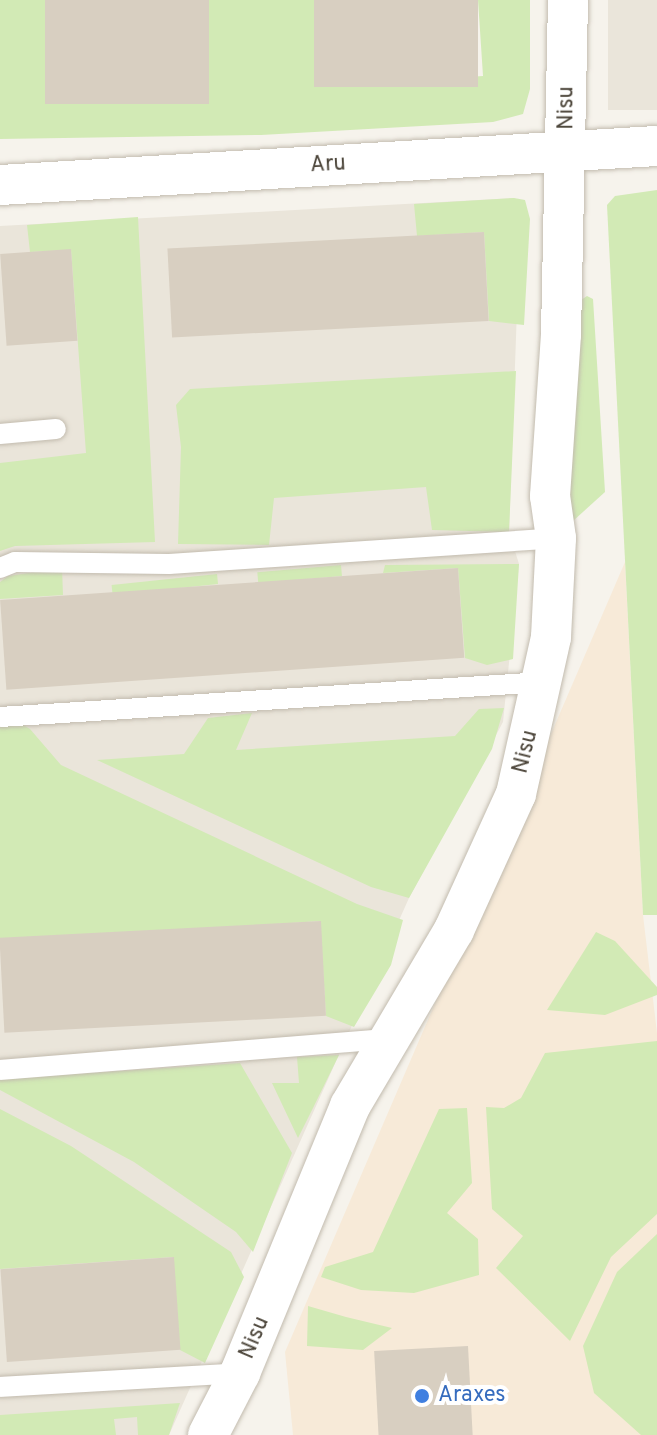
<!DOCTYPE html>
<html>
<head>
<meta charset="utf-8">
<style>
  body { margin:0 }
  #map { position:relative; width:657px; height:1435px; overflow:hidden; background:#f6f3ec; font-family:Overpass,sans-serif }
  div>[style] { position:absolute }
  .residential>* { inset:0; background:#eae5da; transform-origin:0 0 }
  .commercial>* { inset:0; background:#f7ead8 }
  .green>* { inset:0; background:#d2eab5; transform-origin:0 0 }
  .building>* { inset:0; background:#d8cfc1; transform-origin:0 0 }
  .roads { filter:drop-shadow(0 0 2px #c2bbae) drop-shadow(0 0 2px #c2bbae) }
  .service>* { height:20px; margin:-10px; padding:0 10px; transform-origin:10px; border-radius:10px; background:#fff }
  .minor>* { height:40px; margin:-20px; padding:0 20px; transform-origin:20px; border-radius:20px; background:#fff }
  .dots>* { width:22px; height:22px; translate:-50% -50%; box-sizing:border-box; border:4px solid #fff; border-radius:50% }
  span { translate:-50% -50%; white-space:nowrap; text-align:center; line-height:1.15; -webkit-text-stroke:8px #fff; paint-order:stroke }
  .street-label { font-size:22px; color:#4b4439 }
  .shop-label { font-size:22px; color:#366cbe }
  .left { translate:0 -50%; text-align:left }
</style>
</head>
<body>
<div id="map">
  <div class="residential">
    <div style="left:608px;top:0;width:49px;height:110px"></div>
    <div style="clip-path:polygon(514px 198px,518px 282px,509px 532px,519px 564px,503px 722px,409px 898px,169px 1435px,0 1435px,0 226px)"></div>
  </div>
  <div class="commercial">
    <div style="clip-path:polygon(625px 562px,643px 915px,657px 1033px,657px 1435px,293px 1435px,285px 1352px)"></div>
  </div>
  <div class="green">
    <div style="clip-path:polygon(0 0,45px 0,50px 103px,209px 0,314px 0,319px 87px,483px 76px,478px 0,530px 0,530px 89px,523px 114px,493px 122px,261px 135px,0 139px)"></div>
    <div style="clip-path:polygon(657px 190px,657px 915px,643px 915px,607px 205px,615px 196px)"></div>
    <div style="clip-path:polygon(514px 198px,525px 200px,530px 219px,524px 325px,489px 321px,484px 232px,417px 236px,414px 204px)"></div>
    <div style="clip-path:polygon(138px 217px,155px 542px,15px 546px,0 551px,0 463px,86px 453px,71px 250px,30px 252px,27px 225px)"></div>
    <div style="clip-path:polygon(587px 296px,593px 299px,605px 492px,573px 521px,569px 506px,578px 302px)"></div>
    <div style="clip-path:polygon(516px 371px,509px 532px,432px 530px,426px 487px,274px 498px,269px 545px,178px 544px,181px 447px,176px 405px,190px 389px)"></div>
    <div style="clip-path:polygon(519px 564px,513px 659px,487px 665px,465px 658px,458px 568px,383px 573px,385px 565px)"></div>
    <div style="left:341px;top:565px;width:11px;height:84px;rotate:85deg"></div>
    <div style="clip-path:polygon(62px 568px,63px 595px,0 599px,0 582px,8px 576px)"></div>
    <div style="left:217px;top:574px;width:10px;height:106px;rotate:84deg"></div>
    <div style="clip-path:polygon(504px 708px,492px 749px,409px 898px,371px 887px,97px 760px,184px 754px,208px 718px,252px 713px,236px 750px,455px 736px,479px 709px)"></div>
    <div style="clip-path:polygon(0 723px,20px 723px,30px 729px,61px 765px,357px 904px,403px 920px,391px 965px,354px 1027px,326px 1016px,320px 921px,0 943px)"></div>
    <div style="clip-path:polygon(596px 932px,615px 941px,657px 987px,657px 995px,605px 1015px,547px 1010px)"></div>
    <div style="clip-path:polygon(657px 1041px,657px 1214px,611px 1257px,570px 1341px,496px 1268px,523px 1236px,492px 1209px,486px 1107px,504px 1108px,521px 1098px,545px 1053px)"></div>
    <div style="clip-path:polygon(339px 1055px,313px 1108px,298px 1138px,272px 1083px,299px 1083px,297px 1057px)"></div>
    <div style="clip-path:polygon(240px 1063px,292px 1153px,253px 1252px,236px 1232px,134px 1162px,0 1090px,0 1079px)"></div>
    <div style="clip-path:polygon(467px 1108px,472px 1183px,447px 1213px,478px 1239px,479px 1275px,414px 1293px,361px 1290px,321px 1277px,325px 1267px,373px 1252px,439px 1109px)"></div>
    <div style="clip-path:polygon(0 1109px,71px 1146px,231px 1252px,244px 1277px,205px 1363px,180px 1350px,173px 1257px,0 1269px)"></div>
    <div style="clip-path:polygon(657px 1234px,657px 1435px,641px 1435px,594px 1393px,583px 1346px,617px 1272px)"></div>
    <div style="clip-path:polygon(308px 1306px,346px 1317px,392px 1328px,363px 1350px,307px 1346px)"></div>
    <div style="clip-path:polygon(180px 1403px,169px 1435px,138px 1435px,137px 1417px,114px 1419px,116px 1435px,0 1435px,0 1415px)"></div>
  </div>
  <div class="building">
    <div style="left:45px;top:0;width:164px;height:104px"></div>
    <div style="left:314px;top:0;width:164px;height:87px"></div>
    <div style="left:484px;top:232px;width:89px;height:317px;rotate:87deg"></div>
    <div style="left:71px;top:249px;width:92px;height:71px;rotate:86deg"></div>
    <div style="left:458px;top:568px;width:90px;height:459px;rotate:86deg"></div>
    <div style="left:321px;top:921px;width:95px;height:322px;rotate:87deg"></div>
    <div style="left:174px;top:1257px;width:93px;height:174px;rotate:86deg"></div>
    <div style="left:468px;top:1346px;width:89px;height:94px;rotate:87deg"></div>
  </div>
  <div class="roads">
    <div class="service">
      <div style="left:0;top:434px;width:56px;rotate:-5.1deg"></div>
      <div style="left:0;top:568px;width:16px;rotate:-22deg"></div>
      <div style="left:15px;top:562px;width:154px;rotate:0.7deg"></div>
      <div style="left:169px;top:564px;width:388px;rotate:-3.8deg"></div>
      <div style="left:0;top:717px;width:545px;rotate:-3.68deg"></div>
      <div style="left:0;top:1070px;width:387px;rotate:-4.6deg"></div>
      <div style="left:0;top:1387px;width:240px;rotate:-3.3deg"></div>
    </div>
    <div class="minor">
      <div style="left:0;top:185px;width:658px;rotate:-3.4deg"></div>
      <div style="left:208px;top:1435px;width:70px;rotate:-62.7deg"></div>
      <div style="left:240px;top:1373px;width:289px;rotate:-67.6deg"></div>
      <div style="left:350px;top:1106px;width:204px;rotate:-59.4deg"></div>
      <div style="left:454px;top:930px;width:149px;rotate:-65.5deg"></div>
      <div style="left:516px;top:794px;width:161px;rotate:-77.4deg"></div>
      <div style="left:551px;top:637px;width:99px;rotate:-87.1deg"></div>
      <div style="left:556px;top:538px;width:42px;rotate:-98.1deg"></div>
      <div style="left:550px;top:496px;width:162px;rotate:-86.1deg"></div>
      <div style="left:561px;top:334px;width:334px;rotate:-88.8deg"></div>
    </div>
  </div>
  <div class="dots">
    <div style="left:422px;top:1396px;background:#3f7fe0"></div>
  </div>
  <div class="street-label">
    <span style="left:567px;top:108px;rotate:-90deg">Nisu</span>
    <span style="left:328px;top:165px;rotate:-3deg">Aru</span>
    <span style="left:526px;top:752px;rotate:-76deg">Nisu</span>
    <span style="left:255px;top:1338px;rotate:-67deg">Nisu</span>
  </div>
  <div class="shop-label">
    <span class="left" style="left:438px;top:1396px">Araxes</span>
  </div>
</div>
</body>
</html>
